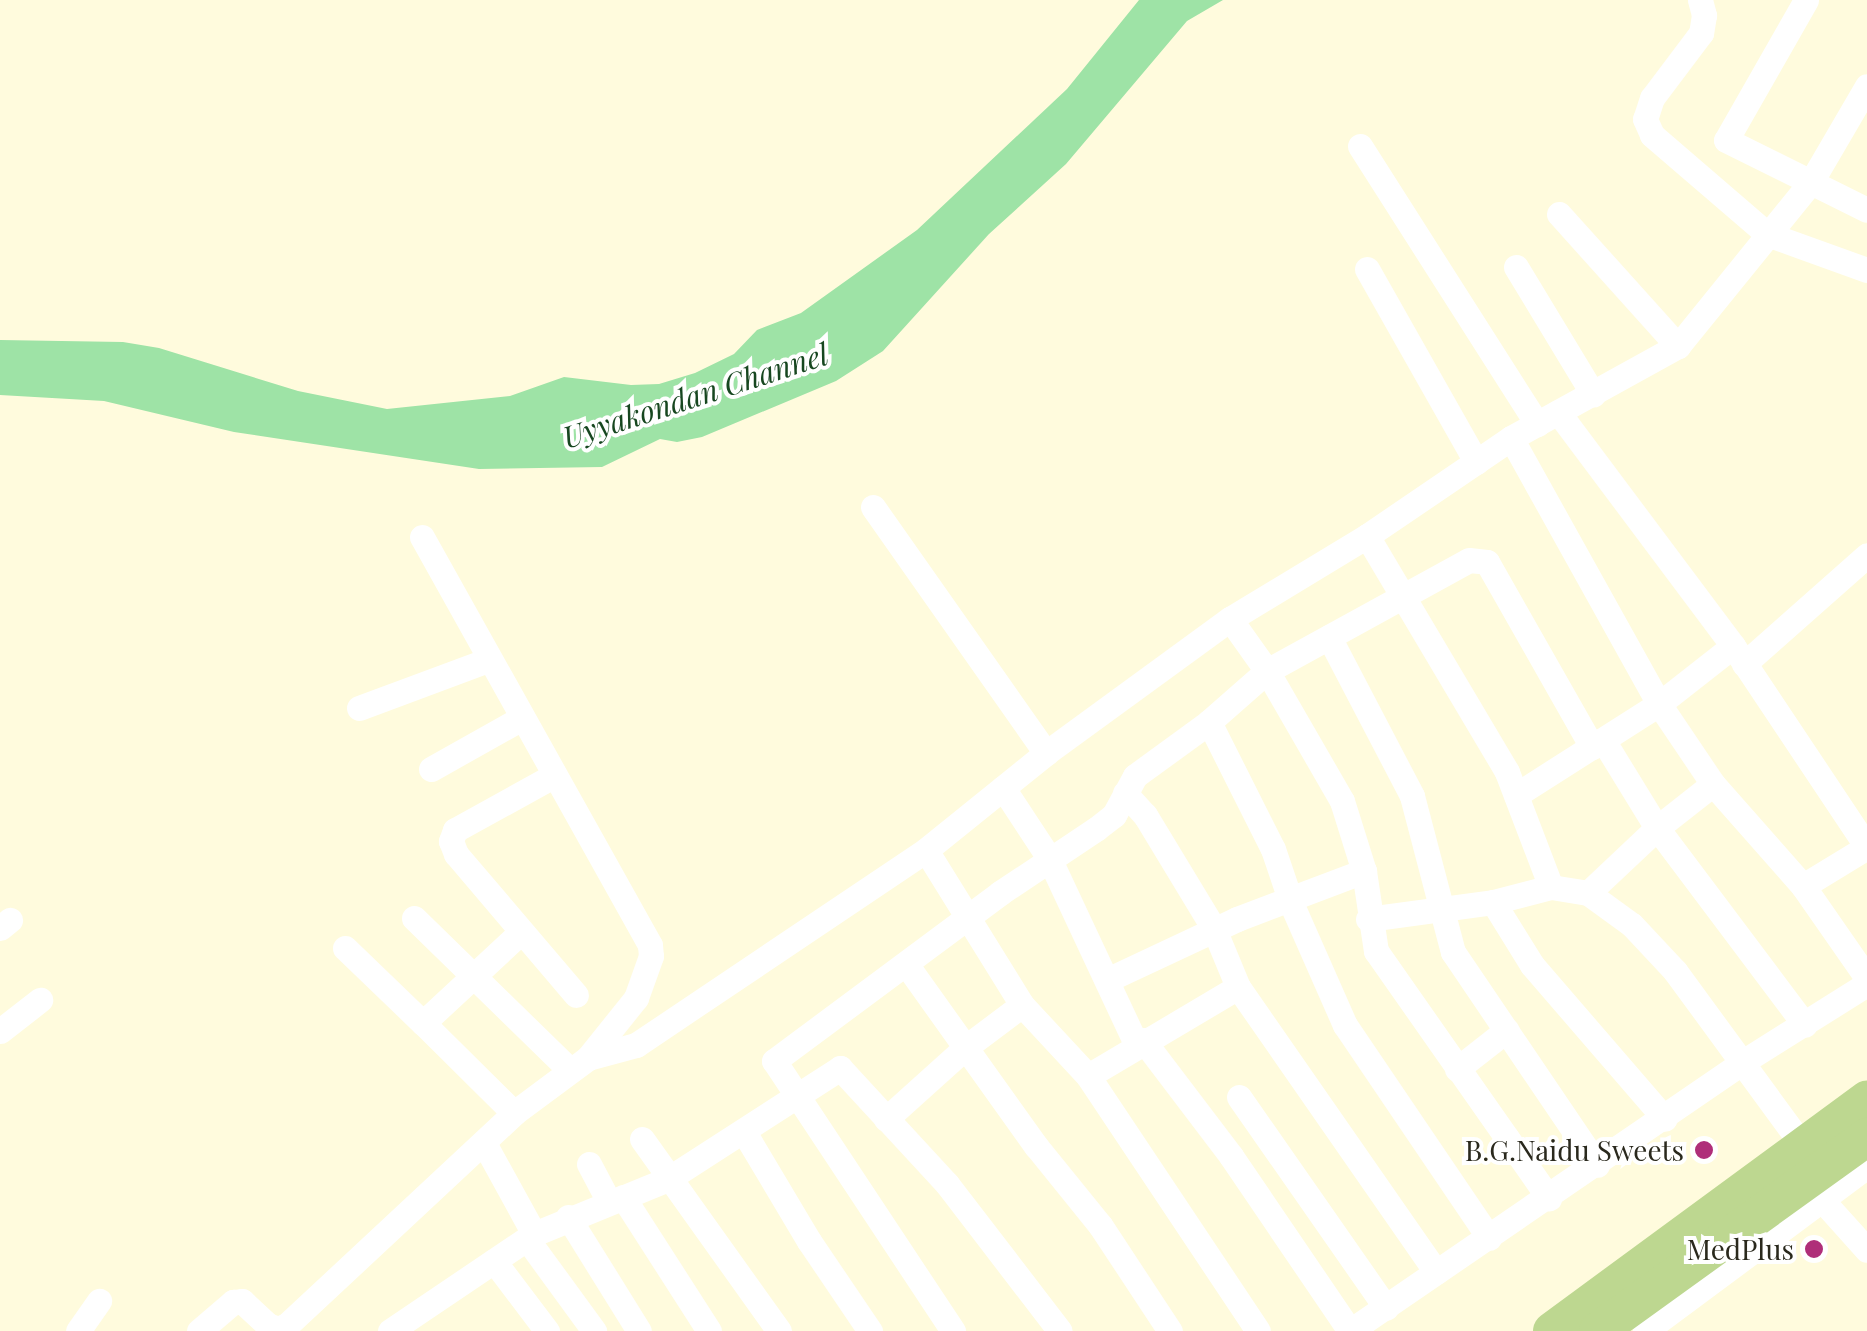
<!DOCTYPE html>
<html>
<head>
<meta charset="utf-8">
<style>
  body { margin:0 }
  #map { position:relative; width:1867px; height:1331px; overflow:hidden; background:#fffbdd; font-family:"Playfair Display",serif }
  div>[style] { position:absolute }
  .water>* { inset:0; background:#9ee3a6 }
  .minor>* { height:25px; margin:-12.5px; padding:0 12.5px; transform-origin:12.5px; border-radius:12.5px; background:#fff }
  .highway>* { height:38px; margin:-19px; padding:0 19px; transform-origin:19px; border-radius:19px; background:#bdd790 }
  .dots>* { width:28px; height:28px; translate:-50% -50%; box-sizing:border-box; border:5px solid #fff; border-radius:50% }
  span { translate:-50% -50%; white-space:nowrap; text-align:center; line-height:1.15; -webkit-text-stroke:8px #fff; paint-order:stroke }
  .poi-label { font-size:28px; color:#2a291d }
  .right { translate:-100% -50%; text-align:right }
  .water-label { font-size:30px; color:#174720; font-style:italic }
</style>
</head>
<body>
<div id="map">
  <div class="water">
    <div style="clip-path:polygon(1139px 0,1223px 0,1187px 21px,1066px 164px,989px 234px,883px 351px,836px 381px,702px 437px,677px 442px,660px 439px,602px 467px,479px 469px,234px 432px,104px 401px,0 395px,0 340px,123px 342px,159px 348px,298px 391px,387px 409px,510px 396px,564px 377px,631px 385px,659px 384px,695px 373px,734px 354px,757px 330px,801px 313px,917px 230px,1067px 89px)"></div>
  </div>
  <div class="minor">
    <div style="left:1700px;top:0;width:16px;rotate:75deg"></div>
    <div style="left:1704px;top:15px;width:18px;rotate:99deg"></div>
    <div style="left:1701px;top:33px;width:81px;rotate:127deg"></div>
    <div style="left:1652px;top:98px;width:22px;rotate:108deg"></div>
    <div style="left:1645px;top:119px;width:17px;rotate:66deg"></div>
    <div style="left:1652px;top:135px;width:152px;rotate:40.7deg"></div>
    <div style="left:1767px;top:234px;width:106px;rotate:19.8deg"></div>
    <div style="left:1806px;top:0;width:161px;rotate:119.7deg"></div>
    <div style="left:1726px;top:140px;width:157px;rotate:26.4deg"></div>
    <div style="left:1360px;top:146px;width:330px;rotate:57.5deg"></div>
    <div style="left:1559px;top:214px;width:178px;rotate:48deg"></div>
    <div style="left:1516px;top:267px;width:149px;rotate:58.8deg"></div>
    <div style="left:1367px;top:269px;width:222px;rotate:60.5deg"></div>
    <div style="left:1558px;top:412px;width:292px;rotate:53.2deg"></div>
    <div style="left:1733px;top:646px;width:242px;rotate:56.3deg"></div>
    <div style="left:1511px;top:438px;width:304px;rotate:60.9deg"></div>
    <div style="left:1659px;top:704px;width:97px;rotate:56deg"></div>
    <div style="left:1713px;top:784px;width:136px;rotate:48.6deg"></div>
    <div style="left:1803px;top:886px;width:75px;rotate:-31.4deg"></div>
    <div style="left:873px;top:507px;width:301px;rotate:54.9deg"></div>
    <div style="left:1367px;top:536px;width:274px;rotate:59.3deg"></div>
    <div style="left:1507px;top:772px;width:123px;rotate:69.1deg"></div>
    <div style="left:422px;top:537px;width:467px;rotate:60.8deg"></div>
    <div style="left:650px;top:945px;width:11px;rotate:85deg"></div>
    <div style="left:651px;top:956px;width:45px;rotate:109.7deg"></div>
    <div style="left:636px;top:998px;width:77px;rotate:128.7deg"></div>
    <div style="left:1230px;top:619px;width:64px;rotate:54.6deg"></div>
    <div style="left:1267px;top:671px;width:150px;rotate:60deg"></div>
    <div style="left:1342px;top:801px;width:73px;rotate:72.6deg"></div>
    <div style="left:1329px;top:637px;width:179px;rotate:62.4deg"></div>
    <div style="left:1412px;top:796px;width:161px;rotate:75.3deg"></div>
    <div style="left:1453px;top:952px;width:257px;rotate:55.9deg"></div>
    <div style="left:1744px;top:664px;width:164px;rotate:-41.5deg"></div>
    <div style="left:359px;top:708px;width:138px;rotate:-20.4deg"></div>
    <div style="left:1209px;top:722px;width:142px;rotate:63.3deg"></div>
    <div style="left:1273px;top:849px;width:59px;rotate:71.3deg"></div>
    <div style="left:1292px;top:905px;width:131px;rotate:66.2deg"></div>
    <div style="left:1345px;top:1025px;width:257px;rotate:55.9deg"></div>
    <div style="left:1603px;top:740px;width:103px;rotate:58.5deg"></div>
    <div style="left:1657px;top:828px;width:71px;rotate:-38.2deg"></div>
    <div style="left:431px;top:769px;width:102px;rotate:-29.3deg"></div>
    <div style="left:553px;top:776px;width:112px;rotate:151.1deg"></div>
    <div style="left:455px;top:830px;width:12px;rotate:110deg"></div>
    <div style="left:451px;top:841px;width:14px;rotate:69deg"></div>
    <div style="left:456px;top:854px;width:185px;rotate:49.6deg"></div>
    <div style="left:1003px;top:788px;width:84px;rotate:56.7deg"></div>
    <div style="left:1049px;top:858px;width:205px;rotate:64.9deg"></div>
    <div style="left:1125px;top:793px;width:30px;rotate:48deg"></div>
    <div style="left:1145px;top:815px;width:133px;rotate:58.8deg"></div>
    <div style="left:1214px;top:929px;width:63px;rotate:67.5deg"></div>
    <div style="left:1238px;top:987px;width:347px;rotate:55.2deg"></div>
    <div style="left:1516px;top:795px;width:169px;rotate:-32.5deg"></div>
    <div style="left:1659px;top:704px;width:94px;rotate:-38.1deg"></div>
    <div style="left:1803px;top:886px;width:112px;rotate:55.2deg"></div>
    <div style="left:1588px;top:893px;width:95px;rotate:-43.3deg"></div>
    <div style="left:1657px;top:828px;width:246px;rotate:53.1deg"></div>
    <div style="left:1493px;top:902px;width:74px;rotate:58.2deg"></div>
    <div style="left:1532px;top:965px;width:203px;rotate:49.2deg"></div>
    <div style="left:414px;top:918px;width:218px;rotate:44.3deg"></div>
    <div style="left:1368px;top:919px;width:126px;rotate:-7.7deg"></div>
    <div style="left:1493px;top:902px;width:60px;rotate:-14.5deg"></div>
    <div style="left:1551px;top:887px;width:37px;rotate:9deg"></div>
    <div style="left:1588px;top:893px;width:54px;rotate:36deg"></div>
    <div style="left:1632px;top:925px;width:63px;rotate:46.9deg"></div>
    <div style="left:1675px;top:971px;width:218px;rotate:53.8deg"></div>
    <div style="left:0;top:928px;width:13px;rotate:-39deg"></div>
    <div style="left:345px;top:948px;width:108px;rotate:43.9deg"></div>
    <div style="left:906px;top:964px;width:224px;rotate:54.5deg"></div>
    <div style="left:1036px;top:1146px;width:102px;rotate:51deg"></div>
    <div style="left:1100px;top:1225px;width:127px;rotate:56.6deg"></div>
    <div style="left:1107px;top:980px;width:144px;rotate:-25.1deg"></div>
    <div style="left:1237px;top:919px;width:136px;rotate:-20.7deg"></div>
    <div style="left:1364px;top:871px;width:81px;rotate:81.5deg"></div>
    <div style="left:1376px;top:951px;width:302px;rotate:55deg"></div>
    <div style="left:1238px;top:987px;width:174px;rotate:149.3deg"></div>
    <div style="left:1088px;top:1076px;width:306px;rotate:56.3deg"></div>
    <div style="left:1022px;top:1005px;width:97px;rotate:47.1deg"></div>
    <div style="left:0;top:1031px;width:51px;rotate:-37.8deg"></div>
    <div style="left:1143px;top:1040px;width:146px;rotate:52.8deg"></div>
    <div style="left:1231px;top:1156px;width:212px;rotate:55.8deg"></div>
    <div style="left:1457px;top:1069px;width:63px;rotate:-38deg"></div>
    <div style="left:1239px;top:1097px;width:257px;rotate:55.1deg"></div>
    <div style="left:514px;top:1113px;width:128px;rotate:-135.3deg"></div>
    <div style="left:423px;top:1023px;width:132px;rotate:-42.9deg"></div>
    <div style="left:886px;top:1119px;width:108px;rotate:-42deg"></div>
    <div style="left:966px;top:1047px;width:70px;rotate:-36.9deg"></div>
    <div style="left:1022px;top:1005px;width:182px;rotate:-121.8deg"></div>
    <div style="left:744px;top:1132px;width:127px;rotate:59.2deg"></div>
    <div style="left:809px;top:1241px;width:109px;rotate:55.9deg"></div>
    <div style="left:642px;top:1139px;width:236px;rotate:54.5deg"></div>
    <div style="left:484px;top:1143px;width:104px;rotate:61.2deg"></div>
    <div style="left:589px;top:1164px;width:43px;rotate:62.2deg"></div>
    <div style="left:623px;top:1197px;width:159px;rotate:57.3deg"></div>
    <div style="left:1822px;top:1200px;width:67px;rotate:48deg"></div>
    <div style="left:568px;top:1217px;width:134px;rotate:58.1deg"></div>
    <div style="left:527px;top:1239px;width:114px;rotate:53.9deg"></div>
    <div style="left:494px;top:1261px;width:88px;rotate:52.9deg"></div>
    <div style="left:78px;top:1331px;width:37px;rotate:-55deg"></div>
    <div style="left:199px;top:1331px;width:45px;rotate:-40.5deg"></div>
    <div style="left:233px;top:1302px;width:9px;rotate:-6deg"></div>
    <div style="left:242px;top:1301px;width:35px;rotate:43deg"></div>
    <div style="left:268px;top:1325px;width:11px;rotate:22deg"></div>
    <div style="left:278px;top:1329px;width:10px;rotate:-24deg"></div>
    <div style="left:287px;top:1325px;width:311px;rotate:-43deg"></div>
    <div style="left:514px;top:1113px;width:92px;rotate:-36.6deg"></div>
    <div style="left:588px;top:1058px;width:50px;rotate:-15.2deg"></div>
    <div style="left:636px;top:1045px;width:349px;rotate:-33.9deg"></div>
    <div style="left:926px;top:850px;width:154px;rotate:-38.9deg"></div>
    <div style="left:1046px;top:753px;width:228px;rotate:-36.1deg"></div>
    <div style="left:1230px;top:619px;width:160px;rotate:-31.2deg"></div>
    <div style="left:1367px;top:536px;width:174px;rotate:-34.2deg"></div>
    <div style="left:1511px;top:438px;width:191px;rotate:-28.9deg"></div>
    <div style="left:1678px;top:346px;width:211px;rotate:-51deg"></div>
    <div style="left:1811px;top:182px;width:111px;rotate:-59.7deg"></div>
    <div style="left:390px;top:1331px;width:174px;rotate:-34deg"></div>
    <div style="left:534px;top:1234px;width:145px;rotate:-22.3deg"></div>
    <div style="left:668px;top:1179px;width:205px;rotate:-32.8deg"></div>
    <div style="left:840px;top:1068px;width:158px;rotate:47.3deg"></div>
    <div style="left:947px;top:1184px;width:185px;rotate:52.5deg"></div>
    <div style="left:953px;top:1331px;width:324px;rotate:-123.5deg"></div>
    <div style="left:774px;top:1061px;width:282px;rotate:-36.6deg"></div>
    <div style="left:1000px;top:893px;width:115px;rotate:-33.7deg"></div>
    <div style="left:1096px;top:829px;width:23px;rotate:-38deg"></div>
    <div style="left:1114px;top:815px;width:44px;rotate:-61.7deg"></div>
    <div style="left:1135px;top:776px;width:92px;rotate:-36.1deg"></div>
    <div style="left:1209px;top:722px;width:77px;rotate:-41.3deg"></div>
    <div style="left:1267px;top:671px;width:230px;rotate:-28.8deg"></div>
    <div style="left:1469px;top:560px;width:18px;rotate:6deg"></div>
    <div style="left:1487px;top:562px;width:213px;rotate:60.4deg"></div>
    <div style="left:1350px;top:1331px;width:474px;rotate:-34.4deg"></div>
    <div style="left:1741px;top:1063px;width:149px;rotate:-32.1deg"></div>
    <div style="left:1645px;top:1331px;width:277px;rotate:-36.6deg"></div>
  </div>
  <div class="highway">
    <div style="left:1552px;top:1331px;width:391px;rotate:-36.3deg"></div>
    <div style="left:1598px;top:1331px;width:332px;rotate:-35.8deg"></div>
  </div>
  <div class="dots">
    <div style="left:1704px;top:1150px;background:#af2e79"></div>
    <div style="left:1814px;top:1249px;background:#af2e79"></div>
  </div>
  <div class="poi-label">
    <span class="right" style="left:1684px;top:1150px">B.G.Naidu Sweets</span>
    <span class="right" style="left:1794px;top:1249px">MedPlus</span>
  </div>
  <div class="water-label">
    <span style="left:695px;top:395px;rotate:-18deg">Uyyakondan Channel</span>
  </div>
</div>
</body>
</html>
